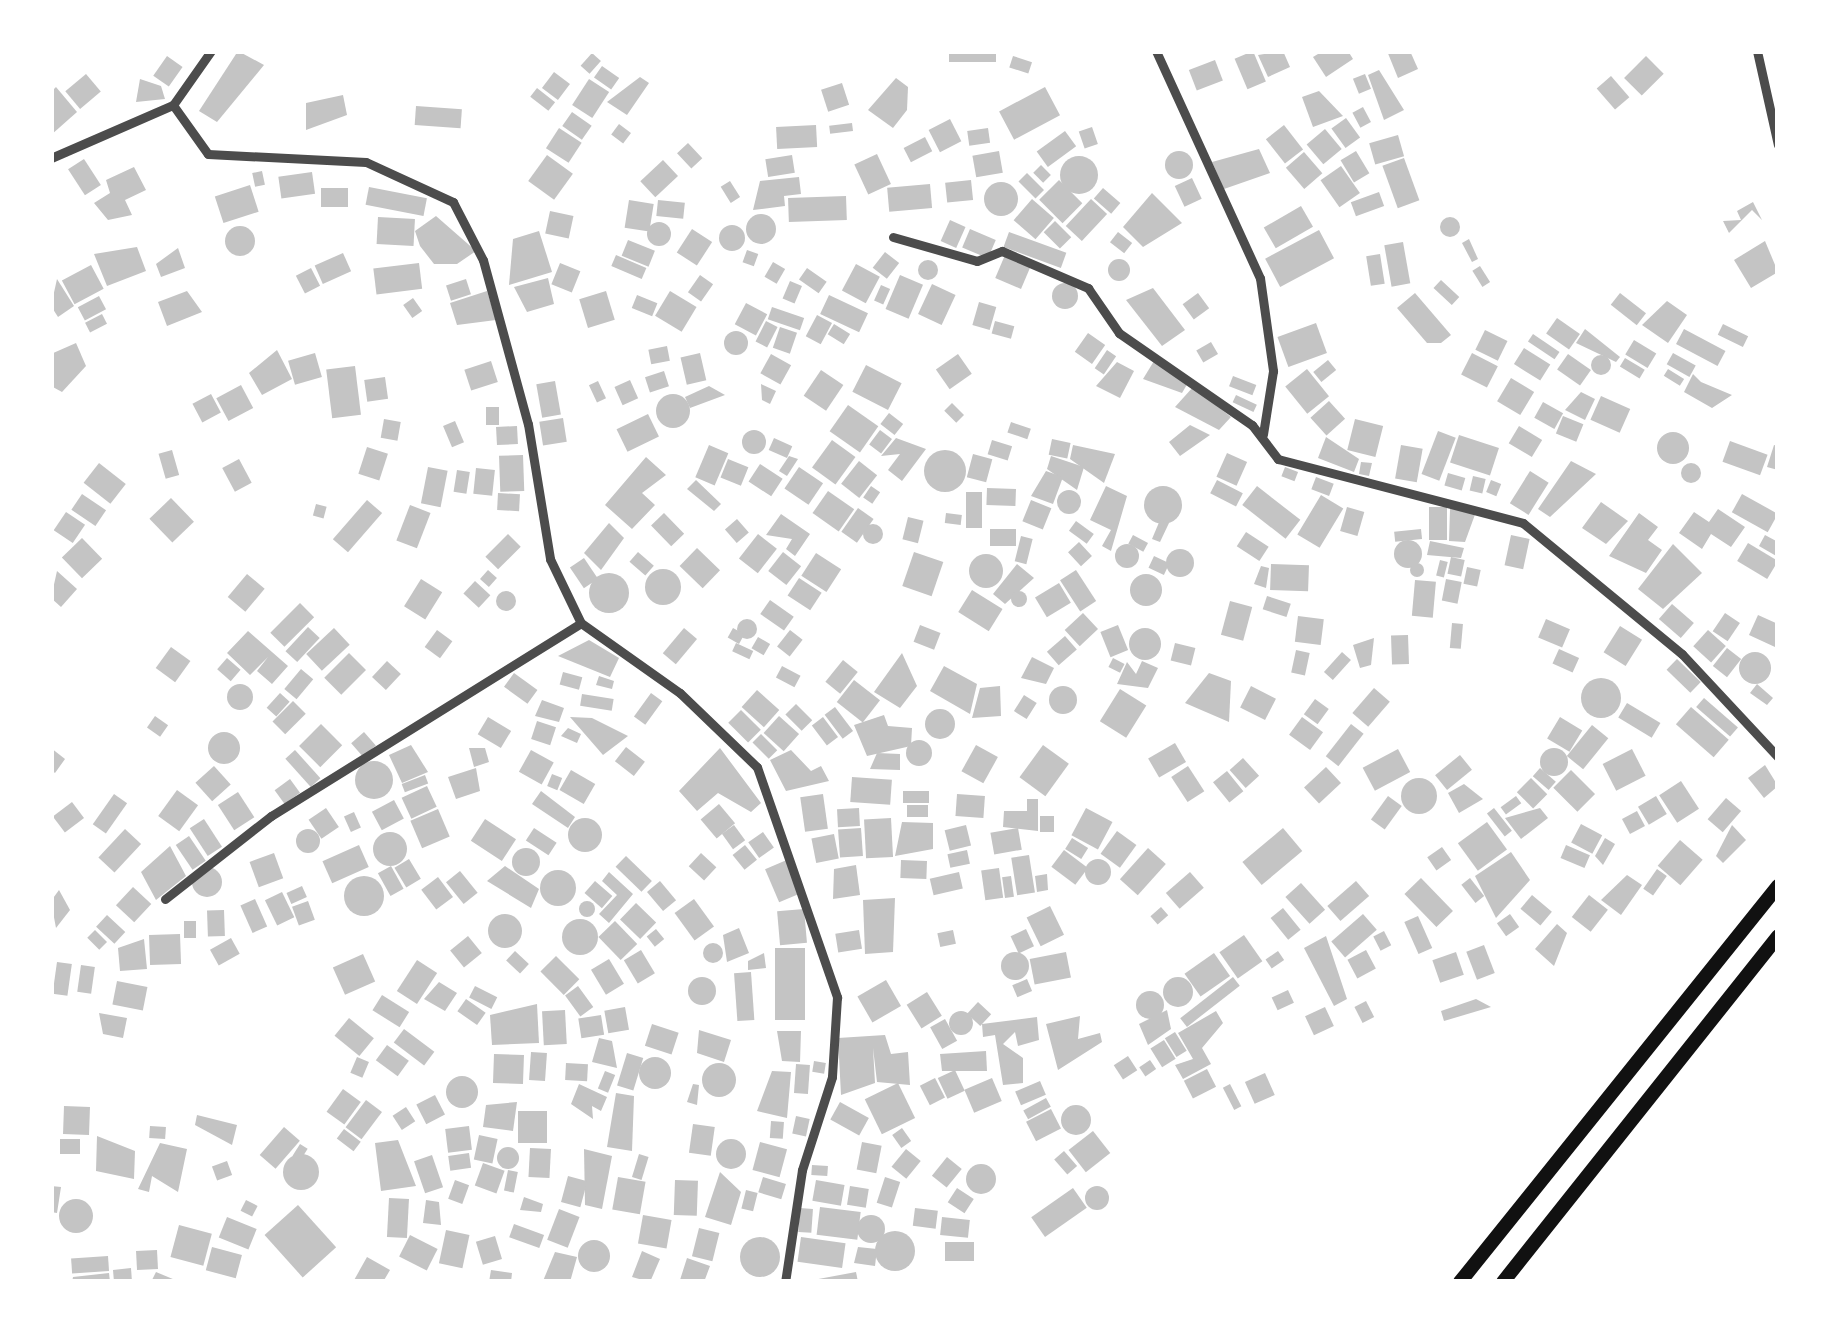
<!DOCTYPE html>
<html>
<head>
<meta charset="utf-8">
<style>
  body { margin:0 }
  #map { position:relative; width:1829px; height:1333px; overflow:hidden; background:#fff; font-family:Lato,sans-serif }
  div>[style] { position:absolute }
  .building>* { inset:0; background:#c4c4c4; transform-origin:0 0 }
  .round { border-radius:50% }
  .minor>* { height:9px; margin:-4.5px; padding:0 4.5px; transform-origin:4.5px; border-radius:4.5px; background:#4c4c4c }
  .trunk>* { height:14px; margin:-7px; padding:0 7px; transform-origin:7px; border-radius:7px; background:#111 }
  span { translate:-50% -50%; white-space:nowrap; text-align:center; line-height:1.15; -webkit-text-stroke:9px #fff; paint-order:stroke }
  .frame { position:absolute; inset:0; border:54px solid #fff; pointer-events:none }
</style>
</head>
<body>
<div id="map">
  <div class="building">
    <div style="clip-path:polygon(238px 51px,264px 65px,217px 122px,199px 111px)"></div>
    <div style="left:949px;top:51px;width:47px;height:11px"></div>
    <div style="left:1253px;top:51px;width:33px;height:20px;rotate:67deg"></div>
    <div style="clip-path:polygon(1283px 51px,1290px 67px,1268px 77px,1258px 55px)"></div>
    <div style="clip-path:polygon(1323px 51px,1348px 51px,1353px 59px,1326px 77px,1313px 57px)"></div>
    <div style="clip-path:polygon(1387px 51px,1410px 51px,1418px 69px,1398px 78px)"></div>
    <div style="left:592px;top:53px;width:12px;height:17px;rotate:42deg"></div>
    <div style="left:167px;top:56px;width:19px;height:24px;rotate:35deg"></div>
    <div style="left:1013px;top:56px;width:20px;height:12px;rotate:18deg"></div>
    <div style="left:1646px;top:56px;width:25px;height:31px;rotate:45deg"></div>
    <div style="left:1215px;top:60px;width:22px;height:28px;rotate:69deg"></div>
    <div style="left:602px;top:66px;width:21px;height:14px;rotate:35deg"></div>
    <div style="clip-path:polygon(1379px 70px,1404px 110px,1384px 120px,1368px 75px)"></div>
    <div style="left:554px;top:72px;width:20px;height:20px;rotate:37deg"></div>
    <div style="left:86px;top:74px;width:23px;height:27px;rotate:50deg"></div>
    <div style="left:1365px;top:74px;width:16px;height:13px;rotate:68deg"></div>
    <div style="left:1611px;top:76px;width:28px;height:19px;rotate:49deg"></div>
    <div style="clip-path:polygon(640px 77px,649px 83px,627px 115px,607px 102px)"></div>
    <div style="clip-path:polygon(896px 78px,908px 87px,907px 110px,893px 128px,868px 110px)"></div>
    <div style="clip-path:polygon(140px 79px,161px 86px,165px 99px,136px 102px)"></div>
    <div style="left:589px;top:79px;width:24px;height:31px;rotate:33deg"></div>
    <div style="left:842px;top:83px;width:23px;height:22px;rotate:72deg"></div>
    <div style="clip-path:polygon(56px 87px,77px 112px,51px 135px,51px 92px)"></div>
    <div style="left:1045px;top:87px;width:32px;height:52px;rotate:62deg"></div>
    <div style="left:537px;top:88px;width:23px;height:11px;rotate:38deg"></div>
    <div style="clip-path:polygon(1319px 91px,1343px 116px,1313px 127px,1302px 97px)"></div>
    <div style="clip-path:polygon(343px 95px,347px 115px,306px 130px,306px 103px)"></div>
    <div style="left:416px;top:106px;width:46px;height:19px;rotate:4deg"></div>
    <div style="left:1363px;top:107px;width:17px;height:12px;rotate:62deg"></div>
    <div style="left:572px;top:112px;width:24px;height:17px;rotate:35deg"></div>
    <div style="left:1346px;top:118px;width:24px;height:18px;rotate:54deg"></div>
    <div style="left:950px;top:119px;width:25px;height:24px;rotate:63deg"></div>
    <div style="left:852px;top:123px;width:8px;height:23px;rotate:83deg"></div>
    <div style="left:619px;top:124px;width:15px;height:13px;rotate:37deg"></div>
    <div style="left:816px;top:125px;width:22px;height:40px;rotate:87deg"></div>
    <div style="left:1284px;top:125px;width:31px;height:23px;rotate:52deg"></div>
    <div style="left:1092px;top:127px;width:18px;height:14px;rotate:71deg"></div>
    <div style="left:559px;top:128px;width:27px;height:24px;rotate:33deg"></div>
    <div style="left:988px;top:128px;width:15px;height:21px;rotate:82deg"></div>
    <div style="left:1325px;top:129px;width:26px;height:24px;rotate:50deg"></div>
    <div style="left:1065px;top:131px;width:19px;height:35px;rotate:54deg"></div>
    <div style="left:1398px;top:135px;width:22px;height:30px;rotate:74deg"></div>
    <div style="left:925px;top:137px;width:16px;height:24px;rotate:63deg"></div>
    <div style="left:688px;top:143px;width:21px;height:15px;rotate:47deg"></div>
    <div style="clip-path:polygon(1259px 149px,1270px 173px,1224px 189px,1212px 162px)"></div>
    <div class="round" style="left:1165px;top:151px;width:28px;height:28px"></div>
    <div style="left:999px;top:151px;width:22px;height:27px;rotate:80deg"></div>
    <div style="left:1356px;top:151px;width:26px;height:18px;rotate:59deg"></div>
    <div style="left:1304px;top:152px;width:28px;height:24px;rotate:49deg"></div>
    <div style="left:877px;top:154px;width:33px;height:25px;rotate:65deg"></div>
    <div style="left:547px;top:155px;width:32px;height:32px;rotate:36deg"></div>
    <div style="left:792px;top:155px;width:18px;height:27px;rotate:81deg"></div>
    <div class="round" style="left:1060px;top:156px;width:38px;height:38px"></div>
    <div style="left:1404px;top:158px;width:45px;height:23px;rotate:70deg"></div>
    <div style="left:84px;top:159px;width:31px;height:19px;rotate:57deg"></div>
    <div style="left:663px;top:160px;width:22px;height:31px;rotate:47deg"></div>
    <div style="left:1041px;top:165px;width:14px;height:11px;rotate:45deg"></div>
    <div style="left:1341px;top:166px;width:33px;height:25px;rotate:55deg"></div>
    <div style="clip-path:polygon(134px 167px,146px 190px,125px 200px,132px 215px,108px 220px,94px 203px,110px 193px,106px 180px)"></div>
    <div style="left:262px;top:171px;width:14px;height:10px;rotate:78deg"></div>
    <div style="left:312px;top:172px;width:22px;height:34px;rotate:82deg"></div>
    <div style="left:1027px;top:173px;width:24px;height:12px;rotate:45deg"></div>
    <div style="clip-path:polygon(799px 177px,801px 194px,784px 196px,785px 206px,753px 210px,760px 181px)"></div>
    <div style="left:1192px;top:178px;width:23px;height:19px;rotate:65deg"></div>
    <div style="left:971px;top:180px;width:20px;height:26px;rotate:84deg"></div>
    <div style="left:1059px;top:180px;width:33px;height:28px;rotate:45deg"></div>
    <div style="left:730px;top:181px;width:19px;height:11px;rotate:58deg"></div>
    <div class="round" style="left:984px;top:182px;width:34px;height:34px"></div>
    <div style="left:930px;top:184px;width:24px;height:43px;rotate:85deg"></div>
    <div style="left:250px;top:185px;width:28px;height:37px;rotate:72deg"></div>
    <div style="left:369px;top:187px;width:59px;height:18px;rotate:11deg"></div>
    <div style="left:348px;top:188px;width:19px;height:27px;rotate:90deg"></div>
    <div style="left:1103px;top:188px;width:23px;height:14px;rotate:41deg"></div>
    <div style="left:1379px;top:192px;width:15px;height:30px;rotate:70deg"></div>
    <div style="clip-path:polygon(1152px 193px,1182px 223px,1143px 247px,1123px 227px)"></div>
    <div style="left:846px;top:196px;width:24px;height:58px;rotate:88deg"></div>
    <div style="left:1032px;top:199px;width:29px;height:28px;rotate:41deg"></div>
    <div style="left:1091px;top:199px;width:22px;height:37px;rotate:43deg"></div>
    <div style="left:629px;top:200px;width:25px;height:28px;rotate:9deg"></div>
    <div style="left:658px;top:200px;width:27px;height:16px;rotate:6deg"></div>
    <div style="clip-path:polygon(1753px 202px,1762px 220px,1752px 210px,1729px 233px,1723px 221px,1741px 220px,1737px 211px)"></div>
    <div style="left:1301px;top:206px;width:24px;height:43px;rotate:60deg"></div>
    <div style="left:550px;top:211px;width:24px;height:23px;rotate:12deg"></div>
    <div class="round" style="left:746px;top:214px;width:30px;height:30px"></div>
    <div style="clip-path:polygon(436px 216px,476px 251px,457px 264px,434px 264px,420px 246px,415px 231px)"></div>
    <div style="left:378px;top:217px;width:37px;height:27px;rotate:3deg"></div>
    <div class="round" style="left:1440px;top:217px;width:20px;height:20px"></div>
    <div style="left:950px;top:220px;width:17px;height:23px;rotate:24deg"></div>
    <div style="left:1055px;top:221px;width:23px;height:16px;rotate:45deg"></div>
    <div class="round" style="left:647px;top:222px;width:24px;height:24px"></div>
    <div class="round" style="left:719px;top:225px;width:26px;height:26px"></div>
    <div class="round" style="left:225px;top:226px;width:30px;height:30px"></div>
    <div style="left:692px;top:229px;width:24px;height:28px;rotate:33deg"></div>
    <div style="left:970px;top:229px;width:28px;height:20px;rotate:23deg"></div>
    <div style="left:1319px;top:230px;width:32px;height:61px;rotate:62deg"></div>
    <div style="clip-path:polygon(539px 231px,552px 272px,509px 285px,513px 239px)"></div>
    <div style="left:1009px;top:232px;width:61px;height:16px;rotate:20deg"></div>
    <div style="left:1118px;top:232px;width:18px;height:13px;rotate:38deg"></div>
    <div style="clip-path:polygon(1469px 239px,1478px 259px,1472px 262px,1462px 243px)"></div>
    <div style="left:628px;top:240px;width:29px;height:17px;rotate:22deg"></div>
    <div style="clip-path:polygon(1765px 241px,1778px 272px,1751px 288px,1734px 260px)"></div>
    <div style="left:1403px;top:242px;width:42px;height:19px;rotate:80deg"></div>
    <div style="clip-path:polygon(137px 247px,146px 271px,107px 286px,94px 254px)"></div>
    <div style="clip-path:polygon(178px 248px,185px 268px,161px 277px,156px 264px)"></div>
    <div style="left:747px;top:250px;width:12px;height:13px;rotate:20deg"></div>
    <div style="left:885px;top:252px;width:18px;height:20px;rotate:38deg"></div>
    <div style="left:343px;top:253px;width:20px;height:31px;rotate:66deg"></div>
    <div style="left:1380px;top:254px;width:30px;height:14px;rotate:81deg"></div>
    <div style="left:616px;top:255px;width:33px;height:12px;rotate:23deg"></div>
    <div style="left:1005px;top:255px;width:28px;height:25px;rotate:23deg"></div>
    <div class="round" style="left:1108px;top:259px;width:22px;height:22px"></div>
    <div class="round" style="left:918px;top:260px;width:20px;height:20px"></div>
    <div style="left:773px;top:262px;width:14px;height:17px;rotate:30deg"></div>
    <div style="left:419px;top:263px;width:26px;height:46px;rotate:83deg"></div>
    <div style="left:560px;top:263px;width:22px;height:23px;rotate:22deg"></div>
    <div style="left:856px;top:264px;width:27px;height:30px;rotate:28deg"></div>
    <div style="left:91px;top:265px;width:27px;height:33px;rotate:62deg"></div>
    <div style="left:1480px;top:266px;width:19px;height:9px;rotate:58deg"></div>
    <div style="left:311px;top:268px;width:20px;height:17px;rotate:63deg"></div>
    <div style="left:807px;top:268px;width:24px;height:14px;rotate:35deg"></div>
    <div style="left:700px;top:275px;width:16px;height:21px;rotate:35deg"></div>
    <div style="left:900px;top:275px;width:25px;height:37px;rotate:23deg"></div>
    <div style="clip-path:polygon(548px 278px,554px 304px,527px 312px,514px 287px)"></div>
    <div style="clip-path:polygon(57px 279px,74px 306px,58px 317px,51px 306px)"></div>
    <div style="left:466px;top:279px;width:16px;height:21px;rotate:72deg"></div>
    <div style="left:1441px;top:280px;width:25px;height:11px;rotate:43deg"></div>
    <div style="left:790px;top:281px;width:13px;height:19px;rotate:23deg"></div>
    <div class="round" style="left:1052px;top:283px;width:26px;height:26px"></div>
    <div style="left:932px;top:284px;width:26px;height:33px;rotate:25deg"></div>
    <div style="left:881px;top:285px;width:10px;height:17px;rotate:24deg"></div>
    <div style="clip-path:polygon(1153px 288px,1185px 330px,1162px 346px,1126px 300px)"></div>
    <div style="clip-path:polygon(187px 291px,202px 312px,167px 326px,158px 302px)"></div>
    <div style="clip-path:polygon(487px 291px,496px 320px,457px 325px,450px 303px)"></div>
    <div style="left:606px;top:291px;width:30px;height:28px;rotate:73deg"></div>
    <div style="left:670px;top:291px;width:31px;height:29px;rotate:31deg"></div>
    <div style="left:1198px;top:293px;width:19px;height:19px;rotate:54deg"></div>
    <div style="clip-path:polygon(1415px 293px,1451px 335px,1441px 343px,1427px 343px,1397px 308px)"></div>
    <div style="left:1620px;top:293px;width:33px;height:15px;rotate:38deg"></div>
    <div style="left:637px;top:295px;width:22px;height:14px;rotate:22deg"></div>
    <div style="left:829px;top:295px;width:43px;height:21px;rotate:25deg"></div>
    <div style="left:99px;top:296px;width:15px;height:24px;rotate:62deg"></div>
    <div style="left:413px;top:298px;width:16px;height:12px;rotate:55deg"></div>
    <div style="clip-path:polygon(1667px 301px,1687px 315px,1668px 343px,1642px 325px)"></div>
    <div style="left:979px;top:302px;width:18px;height:24px;rotate:16deg"></div>
    <div style="left:746px;top:303px;width:24px;height:24px;rotate:28deg"></div>
    <div style="left:772px;top:307px;width:34px;height:13px;rotate:19deg"></div>
    <div style="left:102px;top:314px;width:11px;height:19px;rotate:63deg"></div>
    <div style="left:817px;top:315px;width:17px;height:24px;rotate:28deg"></div>
    <div style="left:1557px;top:318px;width:28px;height:19px;rotate:35deg"></div>
    <div style="left:766px;top:321px;width:13px;height:23px;rotate:27deg"></div>
    <div style="left:995px;top:321px;width:20px;height:13px;rotate:15deg"></div>
    <div style="left:1316px;top:323px;width:32px;height:41px;rotate:70deg"></div>
    <div style="left:834px;top:324px;width:19px;height:12px;rotate:32deg"></div>
    <div style="left:1723px;top:324px;width:28px;height:12px;rotate:26deg"></div>
    <div style="left:780px;top:327px;width:18px;height:22px;rotate:19deg"></div>
    <div style="clip-path:polygon(1585px 329px,1620px 357px,1616px 362px,1576px 343px)"></div>
    <div style="left:1684px;top:329px;width:47px;height:17px;rotate:28deg"></div>
    <div style="left:1485px;top:330px;width:25px;height:22px;rotate:26deg"></div>
    <div class="round" style="left:724px;top:331px;width:24px;height:24px"></div>
    <div style="left:1088px;top:333px;width:21px;height:23px;rotate:35deg"></div>
    <div style="left:1533px;top:334px;width:32px;height:9px;rotate:34deg"></div>
    <div style="left:1634px;top:340px;width:26px;height:17px;rotate:31deg"></div>
    <div style="left:1211px;top:342px;width:14px;height:17px;rotate:60deg"></div>
    <div style="clip-path:polygon(76px 343px,86px 366px,62px 392px,51px 386px,51px 354px)"></div>
    <div style="left:667px;top:346px;width:15px;height:19px;rotate:79deg"></div>
    <div style="left:1524px;top:348px;width:31px;height:19px;rotate:32deg"></div>
    <div style="clip-path:polygon(277px 350px,292px 379px,262px 395px,249px 373px)"></div>
    <div style="left:1107px;top:350px;width:11px;height:22px;rotate:34deg"></div>
    <div style="left:315px;top:353px;width:25px;height:28px;rotate:74deg"></div>
    <div style="left:700px;top:353px;width:28px;height:20px;rotate:77deg"></div>
    <div style="left:1472px;top:353px;width:29px;height:24px;rotate:27deg"></div>
    <div style="left:1673px;top:353px;width:26px;height:13px;rotate:29deg"></div>
    <div style="left:771px;top:354px;width:23px;height:22px;rotate:29deg"></div>
    <div style="left:958px;top:354px;width:24px;height:27px;rotate:55deg"></div>
    <div style="left:1568px;top:354px;width:28px;height:19px;rotate:35deg"></div>
    <div class="round" style="left:1591px;top:355px;width:20px;height:20px"></div>
    <div style="left:1625px;top:358px;width:23px;height:10px;rotate:31deg"></div>
    <div style="left:1328px;top:360px;width:13px;height:19px;rotate:51deg"></div>
    <div style="left:491px;top:361px;width:22px;height:28px;rotate:72deg"></div>
    <div style="clip-path:polygon(1154px 361px,1189px 381px,1182px 393px,1143px 379px)"></div>
    <div style="clip-path:polygon(1117px 362px,1134px 371px,1120px 398px,1096px 386px)"></div>
    <div style="left:866px;top:365px;width:40px;height:30px;rotate:27deg"></div>
    <div style="left:355px;top:366px;width:49px;height:29px;rotate:83deg"></div>
    <div style="left:1307px;top:369px;width:35px;height:28px;rotate:51deg"></div>
    <div style="left:1668px;top:369px;width:19px;height:8px;rotate:32deg"></div>
    <div style="left:821px;top:370px;width:27px;height:31px;rotate:34deg"></div>
    <div style="left:664px;top:371px;width:16px;height:20px;rotate:72deg"></div>
    <div style="clip-path:polygon(1693px 374px,1701px 382px,1732px 395px,1712px 408px,1684px 392px)"></div>
    <div style="left:1233px;top:376px;width:25px;height:11px;rotate:21deg"></div>
    <div style="left:385px;top:377px;width:22px;height:21px;rotate:82deg"></div>
    <div style="left:1511px;top:378px;width:27px;height:27px;rotate:31deg"></div>
    <div style="left:630px;top:380px;width:20px;height:17px;rotate:66deg"></div>
    <div style="left:555px;top:381px;width:34px;height:19px;rotate:80deg"></div>
    <div style="left:598px;top:381px;width:19px;height:10px;rotate:65deg"></div>
    <div style="clip-path:polygon(761px 384px,776px 391px,770px 404px,762px 400px)"></div>
    <div style="left:241px;top:385px;width:26px;height:28px;rotate:62deg"></div>
    <div style="clip-path:polygon(709px 386px,725px 395px,690px 408px,685px 397px)"></div>
    <div style="clip-path:polygon(1193px 387px,1231px 417px,1219px 430px,1175px 407px)"></div>
    <div style="clip-path:polygon(1581px 392px,1595px 399px,1585px 420px,1565px 410px)"></div>
    <div style="left:211px;top:394px;width:21px;height:21px;rotate:62deg"></div>
    <div class="round" style="left:656px;top:394px;width:34px;height:34px"></div>
    <div style="left:1236px;top:395px;width:23px;height:8px;rotate:25deg"></div>
    <div style="left:1601px;top:396px;width:32px;height:26px;rotate:24deg"></div>
    <div style="left:1329px;top:401px;width:24px;height:25px;rotate:48deg"></div>
    <div style="left:1543px;top:402px;width:23px;height:18px;rotate:29deg"></div>
    <div style="left:952px;top:403px;width:17px;height:11px;rotate:45deg"></div>
    <div style="left:848px;top:405px;width:37px;height:32px;rotate:35deg"></div>
    <div style="left:486px;top:407px;width:13px;height:18px"></div>
    <div style="left:889px;top:413px;width:18px;height:14px;rotate:38deg"></div>
    <div style="left:648px;top:414px;width:25px;height:35px;rotate:64deg"></div>
    <div style="left:1563px;top:416px;width:22px;height:19px;rotate:22deg"></div>
    <div style="left:563px;top:418px;width:24px;height:24px;rotate:81deg"></div>
    <div style="left:384px;top:419px;width:17px;height:19px;rotate:10deg"></div>
    <div style="left:1355px;top:419px;width:29px;height:32px;rotate:14deg"></div>
    <div style="left:455px;top:421px;width:23px;height:13px;rotate:67deg"></div>
    <div style="left:1011px;top:422px;width:21px;height:11px;rotate:19deg"></div>
    <div style="clip-path:polygon(1190px 425px,1210px 435px,1180px 456px,1169px 442px)"></div>
    <div style="left:517px;top:426px;width:18px;height:21px;rotate:87deg"></div>
    <div style="left:1519px;top:426px;width:27px;height:20px;rotate:31deg"></div>
    <div class="round" style="left:742px;top:430px;width:24px;height:24px"></div>
    <div style="left:880px;top:430px;width:15px;height:18px;rotate:37deg"></div>
    <div style="left:1438px;top:431px;width:19px;height:46px;rotate:21deg"></div>
    <div class="round" style="left:1657px;top:432px;width:32px;height:32px"></div>
    <div style="left:1459px;top:435px;width:42px;height:29px;rotate:18deg"></div>
    <div style="clip-path:polygon(1326px 437px,1359px 459px,1354px 472px,1318px 458px)"></div>
    <div style="left:774px;top:438px;width:20px;height:13px;rotate:24deg"></div>
    <div style="clip-path:polygon(896px 438px,926px 449px,902px 481px,888px 470px,900px 454px,881px 456px)"></div>
    <div style="left:1052px;top:439px;width:19px;height:16px;rotate:12deg"></div>
    <div style="left:832px;top:440px;width:29px;height:34px;rotate:36deg"></div>
    <div style="left:992px;top:440px;width:21px;height:15px;rotate:17deg"></div>
    <div style="left:1730px;top:441px;width:40px;height:22px;rotate:20deg"></div>
    <div style="left:709px;top:445px;width:21px;height:35px;rotate:23deg"></div>
    <div style="clip-path:polygon(1073px 445px,1115px 454px,1104px 483px,1070px 459px)"></div>
    <div style="left:1401px;top:445px;width:22px;height:34px;rotate:10deg"></div>
    <div style="clip-path:polygon(1774px 445px,1778px 446px,1778px 470px,1767px 467px)"></div>
    <div style="left:367px;top:447px;width:22px;height:28px;rotate:18deg"></div>
    <div style="left:172px;top:450px;width:26px;height:14px;rotate:74deg"></div>
    <div class="round" style="left:924px;top:450px;width:42px;height:42px"></div>
    <div style="left:1227px;top:453px;width:22px;height:26px;rotate:24deg"></div>
    <div style="left:973px;top:454px;width:20px;height:24px;rotate:15deg"></div>
    <div style="left:523px;top:455px;width:36px;height:24px;rotate:88deg"></div>
    <div style="clip-path:polygon(789px 456px,798px 459px,787px 476px,779px 471px)"></div>
    <div style="clip-path:polygon(1051px 456px,1084px 467px,1077px 490px,1047px 469px)"></div>
    <div style="clip-path:polygon(646px 457px,666px 475px,642px 493px,655px 505px,632px 529px,605px 505px)"></div>
    <div style="left:239px;top:459px;width:27px;height:19px;rotate:62deg"></div>
    <div style="left:728px;top:459px;width:22px;height:20px;rotate:22deg"></div>
    <div style="left:859px;top:461px;width:23px;height:29px;rotate:38deg"></div>
    <div style="clip-path:polygon(1571px 461px,1596px 474px,1550px 517px,1538px 509px)"></div>
    <div style="clip-path:polygon(1361px 462px,1372px 463px,1369px 476px,1359px 474px)"></div>
    <div class="round" style="left:1681px;top:463px;width:20px;height:20px"></div>
    <div style="left:99px;top:463px;width:34px;height:25px;rotate:38deg"></div>
    <div style="left:760px;top:464px;width:27px;height:21px;rotate:33deg"></div>
    <div style="left:428px;top:467px;width:20px;height:37px;rotate:11deg"></div>
    <div style="left:799px;top:467px;width:29px;height:26px;rotate:34deg"></div>
    <div style="left:1285px;top:467px;width:14px;height:10px;rotate:21deg"></div>
    <div style="left:476px;top:468px;width:19px;height:26px;rotate:6deg"></div>
    <div style="left:457px;top:470px;width:13px;height:22px;rotate:9deg"></div>
    <div style="clip-path:polygon(1046px 471px,1063px 477px,1053px 504px,1031px 496px)"></div>
    <div style="left:1530px;top:471px;width:22px;height:38px;rotate:32deg"></div>
    <div style="left:1448px;top:473px;width:18px;height:13px;rotate:16deg"></div>
    <div style="left:1473px;top:476px;width:13px;height:15px;rotate:13deg"></div>
    <div style="left:1316px;top:477px;width:19px;height:13px;rotate:21deg"></div>
    <div style="clip-path:polygon(696px 480px,721px 504px,714px 511px,687px 489px)"></div>
    <div style="left:1217px;top:480px;width:29px;height:15px;rotate:27deg"></div>
    <div style="left:1491px;top:480px;width:11px;height:13px;rotate:22deg"></div>
    <div class="round" style="left:1144px;top:486px;width:38px;height:38px"></div>
    <div style="left:871px;top:486px;width:11px;height:14px;rotate:34deg"></div>
    <div style="clip-path:polygon(1106px 486px,1127px 496px,1111px 551px,1102px 546px,1111px 530px,1090px 520px)"></div>
    <div style="left:1257px;top:486px;width:55px;height:24px;rotate:38deg"></div>
    <div style="left:987px;top:488px;width:29px;height:17px;rotate:2deg"></div>
    <div class="round" style="left:1057px;top:490px;width:24px;height:24px"></div>
    <div style="left:828px;top:491px;width:32px;height:27px;rotate:35deg"></div>
    <div style="left:966px;top:492px;width:16px;height:36px"></div>
    <div style="left:498px;top:493px;width:22px;height:17px;rotate:3deg"></div>
    <div style="left:82px;top:494px;width:29px;height:19px;rotate:34deg"></div>
    <div style="left:1742px;top:494px;width:41px;height:21px;rotate:29deg"></div>
    <div style="left:1321px;top:495px;width:26px;height:46px;rotate:31deg"></div>
    <div style="left:171px;top:498px;width:33px;height:30px;rotate:46deg"></div>
    <div style="left:367px;top:500px;width:20px;height:52px;rotate:41deg"></div>
    <div style="left:1031px;top:500px;width:22px;height:23px;rotate:22deg"></div>
    <div style="clip-path:polygon(1601px 502px,1628px 521px,1606px 544px,1582px 528px)"></div>
    <div style="left:316px;top:504px;width:11px;height:12px;rotate:15deg"></div>
    <div style="left:410px;top:505px;width:22px;height:38px;rotate:21deg"></div>
    <div style="left:1347px;top:507px;width:18px;height:25px;rotate:16deg"></div>
    <div style="left:1429px;top:507px;width:18px;height:33px"></div>
    <div style="left:858px;top:508px;width:19px;height:29px;rotate:35deg"></div>
    <div style="clip-path:polygon(1450px 509px,1477px 509px,1465px 542px,1449px 541px)"></div>
    <div style="clip-path:polygon(1718px 509px,1745px 527px,1731px 547px,1711px 534px,1702px 549px,1679px 533px,1694px 512px,1709px 522px)"></div>
    <div style="left:66px;top:512px;width:23px;height:22px;rotate:34deg"></div>
    <div style="left:664px;top:513px;width:29px;height:18px;rotate:46deg"></div>
    <div style="left:946px;top:513px;width:16px;height:10px;rotate:7deg"></div>
    <div style="clip-path:polygon(1639px 513px,1658px 527px,1648px 540px,1662px 550px,1646px 573px,1609px 556px)"></div>
    <div style="clip-path:polygon(781px 514px,810px 534px,795px 556px,786px 549px,792px 539px,766px 535px)"></div>
    <div style="left:908px;top:517px;width:16px;height:23px;rotate:14deg"></div>
    <div style="left:737px;top:519px;width:18px;height:16px;rotate:49deg"></div>
    <div style="clip-path:polygon(1160px 520px,1169px 523px,1160px 542px,1152px 539px)"></div>
    <div style="left:1076px;top:521px;width:22px;height:12px;rotate:36deg"></div>
    <div style="clip-path:polygon(609px 523px,624px 538px,601px 570px,584px 553px)"></div>
    <div class="round" style="left:863px;top:524px;width:20px;height:20px"></div>
    <div style="left:990px;top:529px;width:26px;height:17px"></div>
    <div style="left:1421px;top:529px;width:10px;height:27px;rotate:84deg"></div>
    <div style="left:1246px;top:532px;width:27px;height:17px;rotate:33deg"></div>
    <div style="left:508px;top:534px;width:18px;height:32px;rotate:45deg"></div>
    <div style="left:758px;top:534px;width:24px;height:31px;rotate:38deg"></div>
    <div style="left:1133px;top:535px;width:17px;height:10px;rotate:28deg"></div>
    <div style="left:1511px;top:535px;width:19px;height:31px;rotate:12deg"></div>
    <div style="clip-path:polygon(1765px 535px,1778px 542px,1778px 557px,1759px 546px)"></div>
    <div style="left:1021px;top:536px;width:12px;height:26px;rotate:14deg"></div>
    <div style="left:82px;top:538px;width:29px;height:28px;rotate:46deg"></div>
    <div class="round" style="left:1394px;top:540px;width:28px;height:28px"></div>
    <div style="clip-path:polygon(1430px 541px,1464px 548px,1461px 558px,1427px 555px)"></div>
    <div style="left:1079px;top:542px;width:19px;height:15px;rotate:47deg"></div>
    <div style="left:1748px;top:543px;width:35px;height:21px;rotate:31deg"></div>
    <div style="clip-path:polygon(1673px 544px,1702px 573px,1663px 609px,1638px 589px)"></div>
    <div class="round" style="left:1115px;top:544px;width:24px;height:24px"></div>
    <div style="left:697px;top:548px;width:32px;height:25px;rotate:44deg"></div>
    <div class="round" style="left:1166px;top:549px;width:28px;height:28px"></div>
    <div style="left:638px;top:552px;width:21px;height:13px;rotate:41deg"></div>
    <div style="left:783px;top:552px;width:23px;height:24px;rotate:38deg"></div>
    <div style="left:914px;top:552px;width:31px;height:36px;rotate:19deg"></div>
    <div style="left:816px;top:553px;width:30px;height:27px;rotate:33deg"></div>
    <div class="round" style="left:969px;top:554px;width:34px;height:34px"></div>
    <div style="left:1154px;top:556px;width:17px;height:13px;rotate:25deg"></div>
    <div style="left:1451px;top:557px;width:14px;height:17px;rotate:12deg"></div>
    <div style="left:584px;top:558px;width:25px;height:17px;rotate:56deg"></div>
    <div style="left:1440px;top:560px;width:8px;height:16px;rotate:14deg"></div>
    <div class="round" style="left:1410px;top:563px;width:14px;height:14px"></div>
    <div style="clip-path:polygon(1017px 564px,1034px 578px,1005px 604px,993px 594px)"></div>
    <div style="left:1271px;top:564px;width:38px;height:26px;rotate:2deg"></div>
    <div style="clip-path:polygon(1261px 566px,1269px 568px,1266px 588px,1254px 584px)"></div>
    <div style="left:1467px;top:567px;width:14px;height:17px;rotate:12deg"></div>
    <div class="round" style="left:645px;top:569px;width:36px;height:36px"></div>
    <div style="left:488px;top:570px;width:12px;height:12px;rotate:42deg"></div>
    <div style="left:1076px;top:570px;width:37px;height:19px;rotate:57deg"></div>
    <div style="clip-path:polygon(57px 571px,77px 589px,61px 607px,51px 598px)"></div>
    <div class="round" style="left:589px;top:573px;width:40px;height:40px"></div>
    <div style="left:247px;top:574px;width:23px;height:30px;rotate:40deg"></div>
    <div class="round" style="left:1130px;top:574px;width:32px;height:32px"></div>
    <div style="left:799px;top:578px;width:27px;height:21px;rotate:33deg"></div>
    <div style="left:421px;top:579px;width:25px;height:32px;rotate:32deg"></div>
    <div style="left:1446px;top:579px;width:16px;height:22px;rotate:11deg"></div>
    <div style="left:1415px;top:580px;width:21px;height:36px;rotate:5deg"></div>
    <div style="left:475px;top:581px;width:21px;height:17px;rotate:43deg"></div>
    <div style="left:1059px;top:583px;width:23px;height:28px;rotate:59deg"></div>
    <div style="left:972px;top:590px;width:36px;height:26px;rotate:32deg"></div>
    <div class="round" style="left:1011px;top:591px;width:16px;height:16px"></div>
    <div class="round" style="left:496px;top:591px;width:20px;height:20px"></div>
    <div style="left:1267px;top:596px;width:25px;height:14px;rotate:18deg"></div>
    <div style="left:770px;top:600px;width:29px;height:17px;rotate:35deg"></div>
    <div style="left:1230px;top:601px;width:23px;height:35px;rotate:15deg"></div>
    <div style="left:300px;top:603px;width:20px;height:42px;rotate:45deg"></div>
    <div style="left:1672px;top:604px;width:29px;height:20px;rotate:41deg"></div>
    <div style="left:1083px;top:613px;width:22px;height:25px;rotate:47deg"></div>
    <div style="left:1725px;top:613px;width:18px;height:22px;rotate:34deg"></div>
    <div style="clip-path:polygon(1758px 615px,1778px 624px,1775px 647px,1749px 635px)"></div>
    <div style="left:1298px;top:616px;width:26px;height:26px;rotate:7deg"></div>
    <div class="round" style="left:737px;top:619px;width:20px;height:20px"></div>
    <div style="left:1546px;top:619px;width:26px;height:20px;rotate:23deg"></div>
    <div style="left:1452px;top:623px;width:11px;height:25px;rotate:5deg"></div>
    <div style="left:920px;top:625px;width:22px;height:18px;rotate:21deg"></div>
    <div style="left:1118px;top:625px;width:27px;height:19px;rotate:68deg"></div>
    <div style="left:1620px;top:626px;width:26px;height:31px;rotate:32deg"></div>
    <div style="left:308px;top:627px;width:16px;height:33px;rotate:43deg"></div>
    <div style="left:334px;top:628px;width:23px;height:38px;rotate:47deg"></div>
    <div style="left:684px;top:628px;width:17px;height:33px;rotate:40deg"></div>
    <div style="left:733px;top:628px;width:13px;height:11px;rotate:29deg"></div>
    <div class="round" style="left:1129px;top:628px;width:32px;height:32px"></div>
    <div style="left:437px;top:630px;width:19px;height:21px;rotate:36deg"></div>
    <div style="left:790px;top:630px;width:16px;height:21px;rotate:38deg"></div>
    <div style="left:1708px;top:630px;width:24px;height:22px;rotate:42deg"></div>
    <div style="clip-path:polygon(248px 631px,288px 666px,272px 684px,257px 671px,268px 657px,250px 675px,227px 653px)"></div>
    <div style="left:1408px;top:635px;width:29px;height:17px;rotate:88deg"></div>
    <div style="left:1065px;top:636px;width:18px;height:24px;rotate:49deg"></div>
    <div style="left:758px;top:637px;width:14px;height:13px;rotate:30deg"></div>
    <div style="clip-path:polygon(1374px 638px,1371px 665px,1360px 668px,1353px 645px)"></div>
    <div style="clip-path:polygon(589px 640px,619px 658px,610px 677px,558px 656px)"></div>
    <div style="left:736px;top:643px;width:19px;height:9px;rotate:25deg"></div>
    <div style="left:1175px;top:643px;width:21px;height:18px;rotate:14deg"></div>
    <div style="left:171px;top:647px;width:24px;height:26px;rotate:36deg"></div>
    <div style="left:1727px;top:648px;width:18px;height:23px;rotate:38deg"></div>
    <div style="left:1559px;top:649px;width:22px;height:16px;rotate:24deg"></div>
    <div style="left:1296px;top:650px;width:14px;height:23px;rotate:12deg"></div>
    <div style="left:1342px;top:652px;width:12px;height:27px;rotate:42deg"></div>
    <div class="round" style="left:1739px;top:652px;width:32px;height:32px"></div>
    <div style="left:349px;top:653px;width:24px;height:35px;rotate:45deg"></div>
    <div style="clip-path:polygon(902px 653px,917px 686px,900px 708px,874px 692px)"></div>
    <div style="clip-path:polygon(1032px 657px,1054px 668px,1046px 684px,1021px 678px)"></div>
    <div style="left:227px;top:658px;width:18px;height:15px;rotate:41deg"></div>
    <div style="left:1113px;top:658px;width:13px;height:10px;rotate:27deg"></div>
    <div style="left:1677px;top:659px;width:33px;height:15px;rotate:44deg"></div>
    <div style="left:843px;top:660px;width:19px;height:28px;rotate:39deg"></div>
    <div style="left:387px;top:661px;width:19px;height:22px;rotate:43deg"></div>
    <div style="clip-path:polygon(1127px 662px,1136px 674px,1142px 661px,1158px 668px,1148px 688px,1117px 684px)"></div>
    <div style="left:782px;top:666px;width:21px;height:13px;rotate:28deg"></div>
    <div style="clip-path:polygon(944px 666px,977px 684px,970px 714px,930px 691px)"></div>
    <div style="left:301px;top:669px;width:16px;height:26px;rotate:40deg"></div>
    <div style="left:563px;top:672px;width:20px;height:13px;rotate:15deg"></div>
    <div style="left:514px;top:673px;width:29px;height:17px;rotate:36deg"></div>
    <div style="clip-path:polygon(1209px 673px,1231px 681px,1229px 722px,1185px 703px)"></div>
    <div style="clip-path:polygon(599px 676px,614px 681px,612px 689px,596px 685px)"></div>
    <div class="round" style="left:1581px;top:678px;width:40px;height:40px"></div>
    <div style="left:854px;top:680px;width:33px;height:28px;rotate:38deg"></div>
    <div style="clip-path:polygon(1757px 684px,1773px 698px,1767px 705px,1750px 693px)"></div>
    <div class="round" style="left:227px;top:684px;width:26px;height:26px"></div>
    <div style="clip-path:polygon(1000px 686px,1001px 716px,972px 718px,980px 688px)"></div>
    <div style="left:1251px;top:686px;width:28px;height:24px;rotate:27deg"></div>
    <div class="round" style="left:1049px;top:686px;width:28px;height:28px"></div>
    <div style="left:1374px;top:688px;width:21px;height:33px;rotate:41deg"></div>
    <div style="left:1120px;top:689px;width:31px;height:38px;rotate:32deg"></div>
    <div style="left:757px;top:690px;width:30px;height:23px;rotate:42deg"></div>
    <div style="left:280px;top:693px;width:13px;height:20px;rotate:42deg"></div>
    <div style="left:651px;top:693px;width:14px;height:29px;rotate:36deg"></div>
    <div style="left:582px;top:694px;width:32px;height:12px;rotate:9deg"></div>
    <div style="left:1024px;top:695px;width:15px;height:19px;rotate:32deg"></div>
    <div style="left:1704px;top:698px;width:45px;height:12px;rotate:41deg"></div>
    <div style="left:1315px;top:699px;width:17px;height:19px;rotate:36deg"></div>
    <div style="clip-path:polygon(542px 700px,564px 708px,559px 722px,535px 716px)"></div>
    <div style="left:293px;top:701px;width:18px;height:29px;rotate:45deg"></div>
    <div style="left:1627px;top:703px;width:39px;height:17px;rotate:31deg"></div>
    <div style="left:796px;top:704px;width:23px;height:15px;rotate:45deg"></div>
    <div style="left:835px;top:707px;width:30px;height:13px;rotate:53deg"></div>
    <div style="left:1691px;top:707px;width:50px;height:23px;rotate:41deg"></div>
    <div class="round" style="left:925px;top:709px;width:30px;height:30px"></div>
    <div style="left:741px;top:710px;width:28px;height:18px;rotate:45deg"></div>
    <div style="clip-path:polygon(884px 715px,888px 726px,912px 728px,911px 746px,867px 756px,854px 725px)"></div>
    <div style="left:155px;top:716px;width:16px;height:14px;rotate:35deg"></div>
    <div style="left:779px;top:716px;width:27px;height:23px;rotate:42deg"></div>
    <div style="left:488px;top:717px;width:27px;height:20px;rotate:31deg"></div>
    <div style="clip-path:polygon(570px 717px,592px 718px,628px 736px,603px 755px)"></div>
    <div style="left:823px;top:717px;width:25px;height:14px;rotate:53deg"></div>
    <div style="left:1302px;top:717px;width:26px;height:22px;rotate:36deg"></div>
    <div style="left:1560px;top:717px;width:26px;height:25px;rotate:31deg"></div>
    <div style="left:537px;top:721px;width:20px;height:19px;rotate:18deg"></div>
    <div style="left:321px;top:724px;width:30px;height:31px;rotate:45deg"></div>
    <div style="left:1351px;top:724px;width:16px;height:41px;rotate:38deg"></div>
    <div style="left:1592px;top:725px;width:21px;height:40px;rotate:39deg"></div>
    <div style="clip-path:polygon(568px 728px,581px 734px,577px 743px,561px 736px)"></div>
    <div style="left:364px;top:732px;width:18px;height:17px;rotate:49deg"></div>
    <div class="round" style="left:208px;top:732px;width:32px;height:32px"></div>
    <div style="left:761px;top:734px;width:23px;height:12px;rotate:45deg"></div>
    <div class="round" style="left:906px;top:740px;width:26px;height:26px"></div>
    <div style="left:1175px;top:743px;width:22px;height:31px;rotate:60deg"></div>
    <div style="clip-path:polygon(411px 745px,428px 772px,402px 783px,389px 755px)"></div>
    <div style="left:976px;top:745px;width:25px;height:30px;rotate:29deg"></div>
    <div style="left:1043px;top:745px;width:32px;height:40px;rotate:36deg"></div>
    <div style="left:626px;top:747px;width:24px;height:18px;rotate:38deg"></div>
    <div class="round" style="left:1540px;top:748px;width:28px;height:28px"></div>
    <div style="clip-path:polygon(51px 748px,65px 759px,55px 773px,51px 770px)"></div>
    <div style="clip-path:polygon(469px 748px,485px 748px,489px 762px,474px 767px)"></div>
    <div style="clip-path:polygon(720px 748px,761px 803px,751px 812px,718px 793px,697px 811px,679px 791px)"></div>
    <div style="left:1398px;top:749px;width:26px;height:40px;rotate:62deg"></div>
    <div style="left:1632px;top:749px;width:30px;height:33px;rotate:63deg"></div>
    <div style="left:295px;top:750px;width:38px;height:13px;rotate:48deg"></div>
    <div style="left:531px;top:750px;width:26px;height:25px;rotate:29deg"></div>
    <div style="clip-path:polygon(791px 750px,811px 771px,821px 766px,829px 781px,786px 791px,770px 760px)"></div>
    <div style="clip-path:polygon(877px 753px,900px 754px,900px 770px,870px 769px)"></div>
    <div style="left:1460px;top:755px;width:19px;height:32px;rotate:51deg"></div>
    <div style="left:1243px;top:758px;width:24px;height:18px;rotate:48deg"></div>
    <div class="round" style="left:355px;top:761px;width:38px;height:38px"></div>
    <div style="clip-path:polygon(1765px 765px,1778px 786px,1764px 798px,1748px 778px)"></div>
    <div style="left:214px;top:766px;width:25px;height:25px;rotate:48deg"></div>
    <div style="left:1188px;top:766px;width:30px;height:20px;rotate:57deg"></div>
    <div style="left:1326px;top:767px;width:22px;height:30px;rotate:47deg"></div>
    <div style="clip-path:polygon(476px 768px,480px 791px,456px 799px,448px 777px)"></div>
    <div style="left:1540px;top:768px;width:21px;height:11px;rotate:41deg"></div>
    <div style="left:571px;top:770px;width:28px;height:23px;rotate:30deg"></div>
    <div style="left:1571px;top:770px;width:34px;height:25px;rotate:45deg"></div>
    <div style="left:1227px;top:771px;width:26px;height:18px;rotate:51deg"></div>
    <div style="left:552px;top:774px;width:11px;height:13px;rotate:22deg"></div>
    <div style="left:425px;top:775px;width:9px;height:25px;rotate:69deg"></div>
    <div style="left:852px;top:777px;width:40px;height:25px;rotate:4deg"></div>
    <div style="left:1531px;top:778px;width:23px;height:20px;rotate:45deg"></div>
    <div class="round" style="left:1401px;top:778px;width:36px;height:36px"></div>
    <div style="left:290px;top:779px;width:17px;height:19px;rotate:54deg"></div>
    <div style="left:1681px;top:781px;width:33px;height:26px;rotate:57deg"></div>
    <div style="clip-path:polygon(1464px 784px,1483px 799px,1459px 813px,1448px 793px)"></div>
    <div style="left:427px;top:786px;width:23px;height:28px;rotate:65deg"></div>
    <div style="left:177px;top:790px;width:26px;height:32px;rotate:36deg"></div>
    <div style="clip-path:polygon(541px 791px,575px 817px,568px 828px,532px 804px)"></div>
    <div style="left:903px;top:791px;width:26px;height:12px"></div>
    <div style="left:238px;top:792px;width:30px;height:24px;rotate:57deg"></div>
    <div style="left:114px;top:794px;width:16px;height:37px;rotate:35deg"></div>
    <div style="left:823px;top:794px;width:35px;height:23px;rotate:82deg"></div>
    <div style="left:957px;top:794px;width:28px;height:22px;rotate:4deg"></div>
    <div style="left:1388px;top:796px;width:17px;height:29px;rotate:36deg"></div>
    <div style="left:1516px;top:796px;width:9px;height:19px;rotate:54deg"></div>
    <div style="left:1656px;top:796px;width:21px;height:21px;rotate:59deg"></div>
    <div style="left:1726px;top:798px;width:20px;height:28px;rotate:41deg"></div>
    <div style="clip-path:polygon(1027px 799px,1038px 799px,1038px 831px,1003px 827px,1004px 811px,1027px 811px)"></div>
    <div style="left:394px;top:800px;width:21px;height:25px;rotate:62deg"></div>
    <div style="left:72px;top:802px;width:20px;height:24px;rotate:53deg"></div>
    <div style="left:719px;top:804px;width:25px;height:24px;rotate:50deg"></div>
    <div style="left:907px;top:805px;width:21px;height:12px"></div>
    <div style="left:326px;top:808px;width:23px;height:21px;rotate:56deg"></div>
    <div style="left:859px;top:808px;width:18px;height:22px;rotate:87deg"></div>
    <div style="left:1086px;top:808px;width:30px;height:31px;rotate:28deg"></div>
    <div style="left:1494px;top:808px;width:29px;height:9px;rotate:52deg"></div>
    <div style="clip-path:polygon(1540px 808px,1548px 818px,1521px 839px,1505px 818px)"></div>
    <div style="left:438px;top:809px;width:30px;height:30px;rotate:67deg"></div>
    <div style="left:1637px;top:811px;width:17px;height:17px;rotate:62deg"></div>
    <div style="left:354px;top:812px;width:17px;height:11px;rotate:66deg"></div>
    <div style="left:1040px;top:816px;width:14px;height:16px"></div>
    <div style="left:891px;top:818px;width:39px;height:27px;rotate:87deg"></div>
    <div class="round" style="left:568px;top:818px;width:34px;height:34px"></div>
    <div style="left:204px;top:819px;width:33px;height:17px;rotate:57deg"></div>
    <div style="left:485px;top:819px;width:37px;height:26px;rotate:33deg"></div>
    <div style="clip-path:polygon(902px 822px,933px 823px,933px 849px,895px 856px)"></div>
    <div style="left:1487px;top:822px;width:34px;height:36px;rotate:54deg"></div>
    <div style="left:1581px;top:824px;width:24px;height:21px;rotate:28deg"></div>
    <div style="left:734px;top:825px;width:19px;height:15px;rotate:54deg"></div>
    <div style="left:966px;top:825px;width:21px;height:22px;rotate:76deg"></div>
    <div style="clip-path:polygon(1732px 825px,1746px 840px,1723px 863px,1716px 856px)"></div>
    <div style="left:534px;top:828px;width:27px;height:15px;rotate:33deg"></div>
    <div style="left:861px;top:828px;width:28px;height:23px;rotate:86deg"></div>
    <div style="left:1018px;top:828px;width:22px;height:28px;rotate:80deg"></div>
    <div style="left:1283px;top:828px;width:30px;height:53px;rotate:50deg"></div>
    <div class="round" style="left:296px;top:829px;width:24px;height:24px"></div>
    <div style="left:125px;top:829px;width:22px;height:39px;rotate:43deg"></div>
    <div style="left:1117px;top:831px;width:24px;height:28px;rotate:36deg"></div>
    <div class="round" style="left:373px;top:832px;width:34px;height:34px"></div>
    <div style="left:763px;top:832px;width:19px;height:18px;rotate:55deg"></div>
    <div style="left:834px;top:834px;width:25px;height:23px;rotate:79deg"></div>
    <div style="left:189px;top:836px;width:30px;height:16px;rotate:56deg"></div>
    <div style="left:1072px;top:838px;width:19px;height:13px;rotate:32deg"></div>
    <div style="clip-path:polygon(1605px 838px,1615px 844px,1603px 865px,1595px 856px)"></div>
    <div style="left:1680px;top:840px;width:30px;height:34px;rotate:41deg"></div>
    <div style="left:359px;top:845px;width:24px;height:40px;rotate:66deg"></div>
    <div style="left:745px;top:845px;width:19px;height:16px;rotate:51deg"></div>
    <div style="left:1566px;top:845px;width:26px;height:14px;rotate:23deg"></div>
    <div style="clip-path:polygon(170px 846px,186px 876px,156px 900px,141px 872px)"></div>
    <div style="left:1442px;top:847px;width:16px;height:18px;rotate:55deg"></div>
    <div class="round" style="left:512px;top:848px;width:28px;height:28px"></div>
    <div style="left:1148px;top:848px;width:24px;height:42px;rotate:42deg"></div>
    <div style="left:967px;top:850px;width:14px;height:20px;rotate:78deg"></div>
    <div style="left:1064px;top:850px;width:30px;height:21px;rotate:37deg"></div>
    <div style="clip-path:polygon(1511px 852px,1530px 880px,1496px 918px,1475px 876px)"></div>
    <div style="left:274px;top:853px;width:27px;height:26px;rotate:70deg"></div>
    <div style="left:701px;top:853px;width:21px;height:18px;rotate:43deg"></div>
    <div style="left:1029px;top:855px;width:38px;height:18px;rotate:81deg"></div>
    <div style="left:626px;top:856px;width:36px;height:15px;rotate:44deg"></div>
    <div style="left:409px;top:859px;width:23px;height:17px;rotate:59deg"></div>
    <div style="left:789px;top:859px;width:36px;height:26px;rotate:67deg"></div>
    <div class="round" style="left:1085px;top:859px;width:26px;height:26px"></div>
    <div style="left:901px;top:860px;width:26px;height:18px;rotate:2deg"></div>
    <div style="clip-path:polygon(856px 865px,860px 895px,833px 899px,834px 869px)"></div>
    <div style="left:391px;top:866px;width:26px;height:15px;rotate:61deg"></div>
    <div style="clip-path:polygon(505px 866px,539px 889px,531px 908px,487px 881px)"></div>
    <div class="round" style="left:192px;top:867px;width:30px;height:30px"></div>
    <div style="left:999px;top:868px;width:30px;height:18px;rotate:82deg"></div>
    <div style="left:1657px;top:869px;width:12px;height:24px;rotate:35deg"></div>
    <div class="round" style="left:540px;top:870px;width:36px;height:36px"></div>
    <div style="left:460px;top:871px;width:28px;height:18px;rotate:51deg"></div>
    <div style="clip-path:polygon(609px 872px,633px 894px,609px 923px,599px 914px,617px 895px,602px 881px)"></div>
    <div style="left:959px;top:872px;width:17px;height:30px;rotate:77deg"></div>
    <div style="left:1190px;top:872px;width:21px;height:32px;rotate:49deg"></div>
    <div style="clip-path:polygon(1047px 874px,1048px 890px,1037px 892px,1035px 876px)"></div>
    <div style="clip-path:polygon(1627px 875px,1642px 885px,1621px 915px,1601px 900px)"></div>
    <div class="round" style="left:344px;top:876px;width:40px;height:40px"></div>
    <div style="left:1011px;top:876px;width:21px;height:9px;rotate:82deg"></div>
    <div style="left:438px;top:877px;width:25px;height:21px;rotate:53deg"></div>
    <div style="left:1421px;top:878px;width:46px;height:23px;rotate:46deg"></div>
    <div style="left:1470px;top:878px;width:23px;height:11px;rotate:52deg"></div>
    <div style="left:595px;top:881px;width:23px;height:16px;rotate:41deg"></div>
    <div style="left:660px;top:881px;width:25px;height:17px;rotate:50deg"></div>
    <div style="left:1356px;top:881px;width:20px;height:38px;rotate:49deg"></div>
    <div style="left:1301px;top:883px;width:36px;height:21px;rotate:48deg"></div>
    <div style="left:302px;top:886px;width:12px;height:17px;rotate:66deg"></div>
    <div style="left:133px;top:887px;width:25px;height:25px;rotate:43deg"></div>
    <div style="clip-path:polygon(59px 890px,70px 910px,56px 928px,51px 901px)"></div>
    <div style="left:282px;top:892px;width:28px;height:19px;rotate:64deg"></div>
    <div style="left:1532px;top:895px;width:26px;height:18px;rotate:40deg"></div>
    <div style="left:1589px;top:895px;width:24px;height:28px;rotate:38deg"></div>
    <div style="clip-path:polygon(895px 898px,893px 952px,865px 954px,863px 900px)"></div>
    <div style="left:255px;top:899px;width:30px;height:16px;rotate:66deg"></div>
    <div style="left:694px;top:899px;width:34px;height:24px;rotate:54deg"></div>
    <div class="round" style="left:579px;top:901px;width:16px;height:16px"></div>
    <div style="left:308px;top:901px;width:20px;height:17px;rotate:70deg"></div>
    <div style="left:636px;top:903px;width:28px;height:23px;rotate:44deg"></div>
    <div style="left:1050px;top:906px;width:32px;height:26px;rotate:64deg"></div>
    <div style="left:1161px;top:907px;width:11px;height:14px;rotate:49deg"></div>
    <div style="left:1283px;top:908px;width:28px;height:16px;rotate:51deg"></div>
    <div style="left:804px;top:909px;width:34px;height:27px;rotate:85deg"></div>
    <div style="left:224px;top:910px;width:26px;height:17px;rotate:88deg"></div>
    <div class="round" style="left:488px;top:914px;width:34px;height:34px"></div>
    <div style="left:1363px;top:914px;width:21px;height:42px;rotate:49deg"></div>
    <div style="left:1510px;top:914px;width:16px;height:16px;rotate:55deg"></div>
    <div style="left:107px;top:915px;width:25px;height:16px;rotate:43deg"></div>
    <div style="left:1418px;top:916px;width:35px;height:15px;rotate:66deg"></div>
    <div class="round" style="left:562px;top:919px;width:36px;height:36px"></div>
    <div style="left:184px;top:921px;width:12px;height:17px"></div>
    <div style="left:615px;top:921px;width:32px;height:23px;rotate:46deg"></div>
    <div style="clip-path:polygon(1557px 924px,1567px 933px,1554px 966px,1535px 949px)"></div>
    <div style="clip-path:polygon(739px 928px,749px 953px,727px 962px,723px 935px)"></div>
    <div style="left:656px;top:929px;width:13px;height:12px;rotate:51deg"></div>
    <div style="left:1026px;top:929px;width:19px;height:17px;rotate:65deg"></div>
    <div style="left:95px;top:930px;width:17px;height:11px;rotate:45deg"></div>
    <div style="left:859px;top:930px;width:19px;height:24px;rotate:81deg"></div>
    <div style="left:953px;top:930px;width:14px;height:16px;rotate:78deg"></div>
    <div style="left:1384px;top:931px;width:16px;height:12px;rotate:63deg"></div>
    <div style="left:180px;top:934px;width:30px;height:31px;rotate:88deg"></div>
    <div style="left:1244px;top:935px;width:32px;height:30px;rotate:55deg"></div>
    <div style="left:468px;top:936px;width:22px;height:23px;rotate:51deg"></div>
    <div style="clip-path:polygon(1326px 936px,1347px 999px,1334px 1006px,1304px 948px)"></div>
    <div style="left:231px;top:938px;width:18px;height:24px;rotate:61deg"></div>
    <div style="clip-path:polygon(144px 939px,147px 969px,120px 971px,118px 948px)"></div>
    <div class="round" style="left:703px;top:943px;width:20px;height:20px"></div>
    <div style="left:1484px;top:945px;width:30px;height:19px;rotate:69deg"></div>
    <div style="left:775px;top:948px;width:30px;height:72px"></div>
    <div style="left:641px;top:950px;width:27px;height:20px;rotate:59deg"></div>
    <div style="left:1366px;top:950px;width:21px;height:21px;rotate:62deg"></div>
    <div style="left:515px;top:951px;width:19px;height:13px;rotate:43deg"></div>
    <div style="left:1278px;top:951px;width:11px;height:15px;rotate:56deg"></div>
    <div style="left:1066px;top:952px;width:26px;height:37px;rotate:79deg"></div>
    <div style="left:1456px;top:952px;width:24px;height:25px;rotate:71deg"></div>
    <div class="round" style="left:1001px;top:952px;width:28px;height:28px"></div>
    <div style="clip-path:polygon(764px 953px,766px 968px,748px 970px,748px 961px)"></div>
    <div style="left:1214px;top:953px;width:28px;height:36px;rotate:55deg"></div>
    <div style="left:363px;top:954px;width:30px;height:33px;rotate:66deg"></div>
    <div style="left:556px;top:956px;width:33px;height:22px;rotate:45deg"></div>
    <div style="left:609px;top:959px;width:29px;height:21px;rotate:59deg"></div>
    <div style="left:417px;top:960px;width:24px;height:37px;rotate:33deg"></div>
    <div style="left:57px;top:962px;width:15px;height:32px;rotate:8deg"></div>
    <div style="left:81px;top:965px;width:14px;height:27px;rotate:8deg"></div>
    <div style="left:751px;top:972px;width:48px;height:17px;rotate:86deg"></div>
    <div class="round" style="left:1163px;top:977px;width:30px;height:30px"></div>
    <div class="round" style="left:688px;top:977px;width:28px;height:28px"></div>
    <div style="left:1233px;top:977px;width:11px;height:67px;rotate:52deg"></div>
    <div style="left:1027px;top:979px;width:13px;height:16px;rotate:67deg"></div>
    <div style="left:886px;top:980px;width:30px;height:33px;rotate:60deg"></div>
    <div style="left:117px;top:981px;width:31px;height:24px;rotate:11deg"></div>
    <div style="clip-path:polygon(439px 982px,457px 993px,445px 1011px,424px 999px)"></div>
    <div style="left:475px;top:986px;width:25px;height:13px;rotate:27deg"></div>
    <div style="left:578px;top:986px;width:26px;height:16px;rotate:54deg"></div>
    <div style="left:1288px;top:990px;width:14px;height:18px;rotate:65deg"></div>
    <div class="round" style="left:1136px;top:991px;width:28px;height:28px"></div>
    <div style="left:927px;top:992px;width:28px;height:24px;rotate:58deg"></div>
    <div style="left:382px;top:995px;width:32px;height:18px;rotate:32deg"></div>
    <div style="left:466px;top:999px;width:24px;height:15px;rotate:35deg"></div>
    <div style="clip-path:polygon(1476px 999px,1491px 1007px,1444px 1021px,1441px 1011px)"></div>
    <div style="left:1366px;top:1001px;width:18px;height:13px;rotate:63deg"></div>
    <div style="left:978px;top:1002px;width:18px;height:16px;rotate:43deg"></div>
    <div style="clip-path:polygon(537px 1004px,539px 1043px,492px 1045px,490px 1015px)"></div>
    <div style="left:625px;top:1007px;width:23px;height:21px;rotate:80deg"></div>
    <div style="left:1325px;top:1007px;width:21px;height:22px;rotate:65deg"></div>
    <div style="left:565px;top:1010px;width:34px;height:23px;rotate:87deg"></div>
    <div style="clip-path:polygon(1167px 1010px,1171px 1029px,1148px 1045px,1139px 1024px)"></div>
    <div class="round" style="left:949px;top:1011px;width:24px;height:24px"></div>
    <div style="clip-path:polygon(1216px 1011px,1223px 1023px,1202px 1048px,1211px 1064px,1183px 1079px,1175px 1065px,1193px 1059px,1178px 1033px)"></div>
    <div style="clip-path:polygon(99px 1013px,127px 1018px,123px 1038px,103px 1034px)"></div>
    <div style="left:601px;top:1015px;width:20px;height:23px;rotate:81deg"></div>
    <div style="clip-path:polygon(1080px 1016px,1078px 1039px,1100px 1033px,1102px 1042px,1058px 1070px,1046px 1024px)"></div>
    <div style="clip-path:polygon(1037px 1017px,1039px 1040px,1018px 1046px,1015px 1032px,1003px 1044px,1023px 1058px,1023px 1083px,1003px 1085px,995px 1035px,983px 1037px,982px 1024px)"></div>
    <div style="left:349px;top:1018px;width:32px;height:23px;rotate:39deg"></div>
    <div style="left:945px;top:1019px;width:25px;height:17px;rotate:61deg"></div>
    <div style="left:652px;top:1024px;width:28px;height:23px;rotate:18deg"></div>
    <div style="left:404px;top:1029px;width:38px;height:17px;rotate:37deg"></div>
    <div style="clip-path:polygon(699px 1030px,731px 1040px,724px 1062px,697px 1053px)"></div>
    <div style="clip-path:polygon(777px 1031px,801px 1031px,800px 1062px,782px 1061px)"></div>
    <div style="left:1175px;top:1032px;width:22px;height:12px;rotate:58deg"></div>
    <div style="clip-path:polygon(885px 1035px,891px 1054px,908px 1052px,910px 1085px,877px 1082px,873px 1048px,875px 1083px,841px 1095px,838px 1038px)"></div>
    <div style="clip-path:polygon(599px 1038px,612px 1041px,617px 1068px,592px 1062px)"></div>
    <div style="left:1164px;top:1040px;width:22px;height:16px;rotate:58deg"></div>
    <div style="left:387px;top:1045px;width:27px;height:19px;rotate:36deg"></div>
    <div style="clip-path:polygon(986px 1051px,987px 1071px,942px 1071px,940px 1054px)"></div>
    <div style="left:531px;top:1052px;width:16px;height:28px;rotate:4deg"></div>
    <div style="left:627px;top:1053px;width:17px;height:34px;rotate:17deg"></div>
    <div style="left:494px;top:1054px;width:30px;height:29px;rotate:2deg"></div>
    <div style="left:1128px;top:1056px;width:17px;height:17px;rotate:57deg"></div>
    <div style="left:357px;top:1057px;width:13px;height:17px;rotate:23deg"></div>
    <div class="round" style="left:639px;top:1057px;width:32px;height:32px"></div>
    <div style="left:1150px;top:1060px;width:11px;height:13px;rotate:56deg"></div>
    <div style="left:814px;top:1061px;width:12px;height:11px;rotate:9deg"></div>
    <div style="left:566px;top:1063px;width:22px;height:17px;rotate:3deg"></div>
    <div class="round" style="left:702px;top:1063px;width:34px;height:34px"></div>
    <div style="left:796px;top:1064px;width:14px;height:29px;rotate:4deg"></div>
    <div style="left:1207px;top:1069px;width:20px;height:26px;rotate:63deg"></div>
    <div style="left:955px;top:1070px;width:23px;height:19px;rotate:65deg"></div>
    <div style="left:605px;top:1071px;width:11px;height:19px;rotate:22deg"></div>
    <div style="clip-path:polygon(772px 1071px,791px 1072px,787px 1118px,757px 1111px)"></div>
    <div style="left:1265px;top:1073px;width:24px;height:22px;rotate:66deg"></div>
    <div class="round" style="left:446px;top:1076px;width:32px;height:32px"></div>
    <div style="left:935px;top:1078px;width:22px;height:17px;rotate:63deg"></div>
    <div style="left:992px;top:1078px;width:25px;height:30px;rotate:67deg"></div>
    <div style="left:1040px;top:1081px;width:15px;height:27px;rotate:67deg"></div>
    <div style="left:898px;top:1083px;width:39px;height:37px;rotate:64deg"></div>
    <div style="clip-path:polygon(579px 1084px,607px 1097px,601px 1111px,592px 1106px,593px 1119px,571px 1104px)"></div>
    <div style="clip-path:polygon(693px 1084px,699px 1085px,697px 1105px,687px 1102px)"></div>
    <div style="left:1230px;top:1084px;width:25px;height:8px;rotate:63deg"></div>
    <div style="left:343px;top:1089px;width:22px;height:28px;rotate:36deg"></div>
    <div style="clip-path:polygon(616px 1093px,634px 1096px,632px 1151px,607px 1147px)"></div>
    <div style="left:435px;top:1095px;width:22px;height:21px;rotate:63deg"></div>
    <div style="left:1046px;top:1098px;width:10px;height:26px;rotate:61deg"></div>
    <div style="left:366px;top:1100px;width:20px;height:34px;rotate:37deg"></div>
    <div style="clip-path:polygon(517px 1102px,513px 1131px,483px 1127px,486px 1105px)"></div>
    <div style="left:840px;top:1102px;width:33px;height:20px;rotate:29deg"></div>
    <div class="round" style="left:1061px;top:1105px;width:30px;height:30px"></div>
    <div style="left:64px;top:1106px;width:26px;height:28px;rotate:2deg"></div>
    <div style="left:406px;top:1107px;width:17px;height:16px;rotate:57deg"></div>
    <div style="left:1051px;top:1109px;width:22px;height:28px;rotate:63deg"></div>
    <div style="left:518px;top:1111px;width:29px;height:32px"></div>
    <div style="clip-path:polygon(197px 1115px,237px 1125px,232px 1145px,195px 1125px)"></div>
    <div style="left:796px;top:1116px;width:14px;height:18px;rotate:12deg"></div>
    <div style="left:771px;top:1121px;width:13px;height:17px;rotate:4deg"></div>
    <div style="left:693px;top:1124px;width:22px;height:29px;rotate:8deg"></div>
    <div style="left:150px;top:1126px;width:16px;height:12px;rotate:4deg"></div>
    <div style="left:469px;top:1126px;width:24px;height:24px;rotate:83deg"></div>
    <div style="left:284px;top:1127px;width:21px;height:37px;rotate:41deg"></div>
    <div style="left:902px;top:1128px;width:16px;height:12px;rotate:55deg"></div>
    <div style="left:344px;top:1129px;width:21px;height:12px;rotate:37deg"></div>
    <div style="left:1093px;top:1131px;width:28px;height:31px;rotate:52deg"></div>
    <div style="left:479px;top:1135px;width:19px;height:25px;rotate:12deg"></div>
    <div style="clip-path:polygon(97px 1136px,135px 1151px,134px 1179px,96px 1171px)"></div>
    <div class="round" style="left:716px;top:1139px;width:30px;height:30px"></div>
    <div style="left:60px;top:1139px;width:20px;height:15px"></div>
    <div style="clip-path:polygon(398px 1140px,416px 1186px,381px 1191px,375px 1143px)"></div>
    <div style="left:760px;top:1142px;width:28px;height:29px;rotate:15deg"></div>
    <div style="left:862px;top:1142px;width:20px;height:28px;rotate:11deg"></div>
    <div style="clip-path:polygon(160px 1143px,187px 1149px,178px 1192px,152px 1176px,149px 1192px,138px 1189px)"></div>
    <div style="left:300px;top:1144px;width:9px;height:14px;rotate:32deg"></div>
    <div class="round" style="left:497px;top:1147px;width:22px;height:22px"></div>
    <div style="left:530px;top:1148px;width:21px;height:29px;rotate:3deg"></div>
    <div style="clip-path:polygon(584px 1149px,612px 1156px,602px 1209px,585px 1205px)"></div>
    <div style="left:906px;top:1149px;width:19px;height:23px;rotate:39deg"></div>
    <div style="left:1064px;top:1151px;width:20px;height:13px;rotate:49deg"></div>
    <div style="left:469px;top:1153px;width:15px;height:21px;rotate:82deg"></div>
    <div style="left:639px;top:1154px;width:10px;height:24px;rotate:17deg"></div>
    <div class="round" style="left:283px;top:1154px;width:36px;height:36px"></div>
    <div style="left:432px;top:1155px;width:34px;height:19px;rotate:71deg"></div>
    <div style="left:947px;top:1157px;width:19px;height:24px;rotate:39deg"></div>
    <div style="left:227px;top:1161px;width:15px;height:16px;rotate:70deg"></div>
    <div style="left:483px;top:1163px;width:23px;height:24px;rotate:20deg"></div>
    <div class="round" style="left:966px;top:1164px;width:30px;height:30px"></div>
    <div style="left:812px;top:1165px;width:16px;height:10px;rotate:4deg"></div>
    <div style="left:508px;top:1170px;width:10px;height:21px;rotate:11deg"></div>
    <div style="clip-path:polygon(720px 1172px,741px 1192px,731px 1225px,705px 1217px)"></div>
    <div style="left:568px;top:1176px;width:20px;height:27px;rotate:15deg"></div>
    <div style="left:618px;top:1177px;width:28px;height:33px;rotate:10deg"></div>
    <div style="left:763px;top:1177px;width:24px;height:16px;rotate:17deg"></div>
    <div style="left:885px;top:1177px;width:16px;height:27px;rotate:18deg"></div>
    <div style="left:455px;top:1180px;width:15px;height:20px;rotate:20deg"></div>
    <div style="left:675px;top:1180px;width:23px;height:35px;rotate:2deg"></div>
    <div style="left:816px;top:1180px;width:29px;height:21px;rotate:10deg"></div>
    <div style="clip-path:polygon(51px 1186px,61px 1187px,57px 1213px,51px 1212px)"></div>
    <div style="left:850px;top:1186px;width:19px;height:19px;rotate:9deg"></div>
    <div class="round" style="left:1085px;top:1186px;width:24px;height:24px"></div>
    <div style="left:957px;top:1188px;width:20px;height:17px;rotate:33deg"></div>
    <div style="left:1073px;top:1188px;width:24px;height:51px;rotate:55deg"></div>
    <div style="left:746px;top:1190px;width:12px;height:19px;rotate:14deg"></div>
    <div style="clip-path:polygon(524px 1197px,543px 1204px,541px 1212px,520px 1210px)"></div>
    <div style="left:389px;top:1198px;width:20px;height:39px;rotate:3deg"></div>
    <div class="round" style="left:59px;top:1199px;width:34px;height:34px"></div>
    <div style="left:246px;top:1200px;width:13px;height:12px;rotate:27deg"></div>
    <div style="clip-path:polygon(426px 1200px,439px 1202px,441px 1225px,423px 1223px)"></div>
    <div style="left:298px;top:1205px;width:57px;height:45px;rotate:48deg"></div>
    <div style="left:820px;top:1207px;width:41px;height:28px;rotate:7deg"></div>
    <div style="left:800px;top:1208px;width:13px;height:24px;rotate:4deg"></div>
    <div style="left:915px;top:1208px;width:23px;height:18px;rotate:7deg"></div>
    <div style="left:559px;top:1209px;width:22px;height:33px;rotate:21deg"></div>
    <div class="round" style="left:857px;top:1215px;width:28px;height:28px"></div>
    <div style="left:643px;top:1215px;width:29px;height:29px;rotate:10deg"></div>
    <div style="left:227px;top:1217px;width:32px;height:22px;rotate:22deg"></div>
    <div style="left:942px;top:1217px;width:28px;height:18px;rotate:6deg"></div>
    <div style="left:514px;top:1224px;width:32px;height:14px;rotate:20deg"></div>
    <div style="left:179px;top:1225px;width:34px;height:33px;rotate:15deg"></div>
    <div style="left:699px;top:1228px;width:21px;height:29px;rotate:14deg"></div>
    <div style="left:446px;top:1230px;width:24px;height:34px;rotate:12deg"></div>
    <div class="round" style="left:875px;top:1231px;width:40px;height:40px"></div>
    <div style="left:410px;top:1235px;width:31px;height:24px;rotate:27deg"></div>
    <div style="left:495px;top:1236px;width:24px;height:20px;rotate:73deg"></div>
    <div class="round" style="left:740px;top:1237px;width:40px;height:40px"></div>
    <div style="left:801px;top:1237px;width:45px;height:25px;rotate:8deg"></div>
    <div class="round" style="left:578px;top:1240px;width:32px;height:32px"></div>
    <div style="left:945px;top:1242px;width:29px;height:19px"></div>
    <div style="left:212px;top:1247px;width:31px;height:24px;rotate:15deg"></div>
    <div style="clip-path:polygon(877px 1249px,875px 1266px,854px 1263px,858px 1247px)"></div>
    <div style="left:157px;top:1250px;width:19px;height:21px;rotate:87deg"></div>
    <div style="clip-path:polygon(642px 1251px,660px 1259px,650px 1282px,632px 1277px)"></div>
    <div style="clip-path:polygon(555px 1252px,577px 1257px,570px 1282px,543px 1281px)"></div>
    <div style="left:108px;top:1256px;width:15px;height:37px;rotate:86deg"></div>
    <div style="clip-path:polygon(367px 1257px,390px 1270px,383px 1282px,353px 1282px)"></div>
    <div style="clip-path:polygon(687px 1258px,710px 1266px,704px 1282px,666px 1282px,680px 1280px)"></div>
    <div style="clip-path:polygon(131px 1268px,132px 1282px,114px 1282px,113px 1270px)"></div>
    <div style="clip-path:polygon(491px 1270px,512px 1273px,511px 1282px,489px 1282px)"></div>
    <div style="clip-path:polygon(156px 1272px,180px 1282px,151px 1282px)"></div>
    <div style="clip-path:polygon(856px 1272px,858px 1282px,813px 1282px,813px 1280px)"></div>
    <div style="clip-path:polygon(109px 1273px,110px 1282px,72px 1282px,73px 1277px)"></div>
  </div>
  <div class="minor">
    <div style="left:1156px;top:51px;width:250px;rotate:65.4deg"></div>
    <div style="left:1260px;top:278px;width:94px;rotate:82deg"></div>
    <div style="left:1273px;top:371px;width:64px;rotate:99deg"></div>
    <div style="left:1757px;top:51px;width:96px;rotate:77.4deg"></div>
    <div style="left:173px;top:105px;width:60px;rotate:54.5deg"></div>
    <div style="left:208px;top:154px;width:158px;rotate:2.9deg"></div>
    <div style="left:366px;top:162px;width:96px;rotate:24.7deg"></div>
    <div style="left:453px;top:202px;width:65px;rotate:62.7deg"></div>
    <div style="left:483px;top:260px;width:170px;rotate:74.7deg"></div>
    <div style="left:528px;top:424px;width:137px;rotate:80.7deg"></div>
    <div style="left:550px;top:559px;width:71px;rotate:64.2deg"></div>
    <div style="left:581px;top:623px;width:121px;rotate:35.3deg"></div>
    <div style="left:680px;top:693px;width:107px;rotate:43.9deg"></div>
    <div style="left:757px;top:767px;width:244px;rotate:70.8deg"></div>
    <div style="left:837px;top:997px;width:80px;rotate:93.6deg"></div>
    <div style="left:832px;top:1077px;width:98px;rotate:107.9deg"></div>
    <div style="left:802px;top:1170px;width:113px;rotate:98.6deg"></div>
    <div style="left:51px;top:158px;width:133px;rotate:-23.5deg"></div>
    <div style="left:173px;top:105px;width:66px;rotate:-54.9deg"></div>
    <div style="left:893px;top:237px;width:87px;rotate:15.9deg"></div>
    <div style="left:977px;top:261px;width:27px;rotate:-22deg"></div>
    <div style="left:1002px;top:251px;width:94px;rotate:23.3deg"></div>
    <div style="left:1088px;top:288px;width:55px;rotate:55.4deg"></div>
    <div style="left:1119px;top:333px;width:162px;rotate:34.7deg"></div>
    <div style="left:1252px;top:425px;width:43px;rotate:52.6deg"></div>
    <div style="left:1278px;top:459px;width:253px;rotate:14.6deg"></div>
    <div style="left:1523px;top:523px;width:206px;rotate:39.5deg"></div>
    <div style="left:1682px;top:654px;width:141px;rotate:47deg"></div>
    <div style="left:165px;top:899px;width:135px;rotate:-38.1deg"></div>
    <div style="left:271px;top:816px;width:365px;rotate:-31.9deg"></div>
  </div>
  <div class="trunk">
    <div style="left:1460px;top:1282px;width:508px;rotate:-51.23deg"></div>
    <div style="left:1503px;top:1282px;width:442px;rotate:-51.5deg"></div>
  </div>
  <div class="frame"></div>
</div>
</body>
</html>
